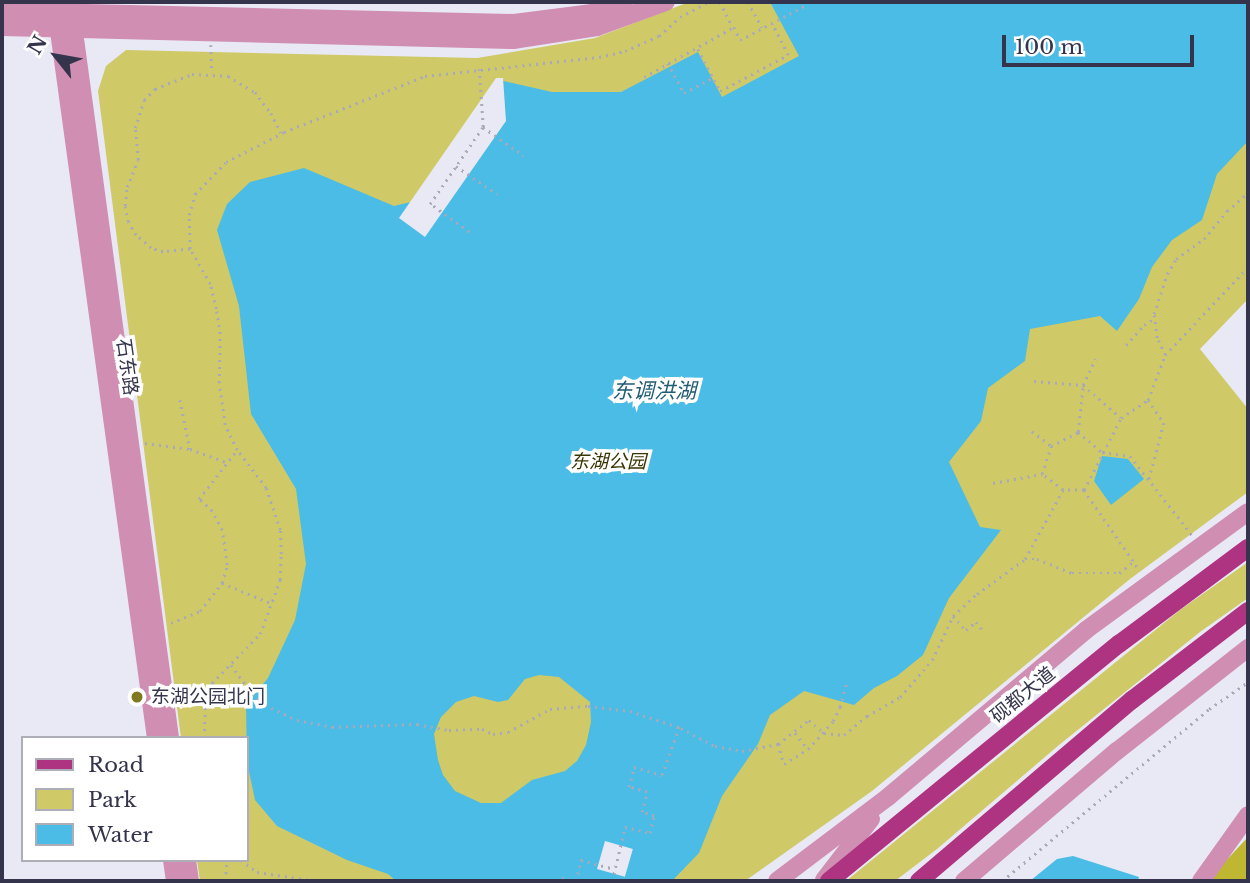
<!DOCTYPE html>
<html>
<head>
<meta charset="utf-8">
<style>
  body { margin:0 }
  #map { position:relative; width:1250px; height:883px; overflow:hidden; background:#e9e9f6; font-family:"Libre Baskerville","Noto Sans SC",serif }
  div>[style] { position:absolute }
  .green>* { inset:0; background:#cfc968 }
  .forest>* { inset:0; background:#bfb732 }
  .water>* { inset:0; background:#4abce6 }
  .pier>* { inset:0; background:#e9e9f6; transform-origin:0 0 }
  .path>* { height:2.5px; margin-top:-1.25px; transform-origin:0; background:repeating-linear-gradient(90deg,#aaa9ba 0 2px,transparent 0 7px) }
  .minor>* { height:18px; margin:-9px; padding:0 9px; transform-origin:9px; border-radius:9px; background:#d08eb2 }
  .major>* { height:18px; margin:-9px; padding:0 9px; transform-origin:9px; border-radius:9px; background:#ae3481 }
  .dots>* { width:19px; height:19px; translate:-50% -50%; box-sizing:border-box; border:4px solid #fff; border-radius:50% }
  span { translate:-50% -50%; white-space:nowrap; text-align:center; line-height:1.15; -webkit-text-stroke:7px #fff; paint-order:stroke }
  .street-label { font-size:19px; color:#35344d }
  .park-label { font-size:19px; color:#393500; font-style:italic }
  .poi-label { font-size:19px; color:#35344d }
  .left { translate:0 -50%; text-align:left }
  .water-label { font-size:21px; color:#205d73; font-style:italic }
  .frame { position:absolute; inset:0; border:4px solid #35344d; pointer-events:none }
  .legend { position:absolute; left:21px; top:736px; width:228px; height:126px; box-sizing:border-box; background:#fff; border:2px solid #aeaeb8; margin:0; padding:9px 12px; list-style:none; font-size:21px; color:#35344d }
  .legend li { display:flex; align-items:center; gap:14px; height:35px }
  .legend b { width:35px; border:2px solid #aeaeb8 }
  .north { position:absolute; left:21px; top:21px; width:70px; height:70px; -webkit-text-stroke:5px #fff; paint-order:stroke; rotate:301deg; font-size:19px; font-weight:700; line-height:28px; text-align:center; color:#35344d }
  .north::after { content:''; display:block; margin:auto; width:24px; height:32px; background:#35344d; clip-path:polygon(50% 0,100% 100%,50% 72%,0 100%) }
  .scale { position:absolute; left:1002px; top:35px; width:192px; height:32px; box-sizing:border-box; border:4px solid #35344d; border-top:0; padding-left:9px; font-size:21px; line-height:24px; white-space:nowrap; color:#35344d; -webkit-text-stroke:5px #fff; paint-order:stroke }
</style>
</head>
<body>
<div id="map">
  <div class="green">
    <div style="clip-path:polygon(689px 2px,1248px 2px,1248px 299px,1200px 349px,1248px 409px,1248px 492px,1130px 579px,872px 791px,745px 881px,200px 881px,197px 860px,247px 860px,247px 738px,181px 738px,98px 91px,106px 66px,126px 50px,477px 58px,595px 38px)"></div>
    <div style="clip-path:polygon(1248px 562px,1248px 598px,1200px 632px,1059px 745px,937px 849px,895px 881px,846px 881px,1180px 610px)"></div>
  </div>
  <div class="forest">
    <div style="clip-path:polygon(1248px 837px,1248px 881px,1207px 881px)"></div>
  </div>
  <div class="water">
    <div style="clip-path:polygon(evenodd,770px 2px,1248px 2px,1248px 141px,1217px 174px,1202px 220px,1172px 240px,1152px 267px,1139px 299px,1117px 331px,1100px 316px,1030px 329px,1025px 361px,988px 388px,981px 421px,949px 462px,980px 527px,1001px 530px,949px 598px,923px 655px,897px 676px,874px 688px,854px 705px,804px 691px,770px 715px,758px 744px,722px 796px,699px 853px,672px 881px,396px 881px,388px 874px,347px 860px,277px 826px,255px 800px,247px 762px,246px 705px,268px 678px,295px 620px,306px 564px,296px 489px,251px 414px,239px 306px,217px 230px,227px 204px,250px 182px,304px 168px,394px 206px,415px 201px,499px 80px,552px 92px,621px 92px,698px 52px,722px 97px,799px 56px,770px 2px,539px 675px,559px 677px,590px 702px,591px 722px,586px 745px,577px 761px,565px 771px,532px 780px,501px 803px,481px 803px,455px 791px,443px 775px,438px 760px,434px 734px,441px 717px,456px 702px,474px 696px,498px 702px,508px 700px,525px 679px,539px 675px)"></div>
    <div style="clip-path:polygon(1102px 456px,1128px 459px,1144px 479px,1111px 505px,1094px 481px)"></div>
    <div style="clip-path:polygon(1073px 856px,1139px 877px,1138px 881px,1030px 881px,1057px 859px)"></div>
  </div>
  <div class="pier">
    <div style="clip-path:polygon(496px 78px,503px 78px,506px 121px,425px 237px,399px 218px)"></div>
    <div style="left:605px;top:841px;width:29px;height:29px;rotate:16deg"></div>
  </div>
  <div class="path">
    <div style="left:720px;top:2px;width:28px;rotate:63deg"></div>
    <div style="left:748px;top:2px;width:29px;rotate:61deg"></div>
    <div style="left:211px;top:45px;width:28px;rotate:88deg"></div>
    <div style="left:698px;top:49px;width:47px;rotate:62.4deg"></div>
    <div style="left:720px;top:91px;width:77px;rotate:-27.9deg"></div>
    <div style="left:788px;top:55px;width:36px;rotate:-117deg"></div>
    <div style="left:668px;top:63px;width:34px;rotate:62deg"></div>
    <div style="left:684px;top:93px;width:32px;rotate:-28deg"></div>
    <div style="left:644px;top:77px;width:103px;rotate:-29.1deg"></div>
    <div style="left:734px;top:27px;width:14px;rotate:65deg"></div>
    <div style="left:740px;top:40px;width:77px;rotate:-27.9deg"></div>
    <div style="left:483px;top:127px;width:50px;rotate:35.3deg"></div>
    <div style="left:456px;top:166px;width:50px;rotate:34.3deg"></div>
    <div style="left:469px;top:232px;width:48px;rotate:-144.3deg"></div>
    <div style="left:430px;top:204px;width:93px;rotate:-55.5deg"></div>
    <div style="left:483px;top:127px;width:58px;rotate:-93.9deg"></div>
    <div style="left:190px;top:249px;width:27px;rotate:174deg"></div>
    <div style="left:163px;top:252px;width:13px;rotate:-162deg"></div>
    <div style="left:151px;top:248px;width:20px;rotate:-139deg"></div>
    <div style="left:136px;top:235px;width:15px;rotate:-122deg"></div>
    <div style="left:128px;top:222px;width:16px;rotate:-101deg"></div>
    <div style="left:125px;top:206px;width:19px;rotate:-84deg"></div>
    <div style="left:127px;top:187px;width:29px;rotate:-68deg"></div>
    <div style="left:138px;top:160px;width:32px;rotate:-95deg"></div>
    <div style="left:135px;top:128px;width:29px;rotate:-72deg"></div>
    <div style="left:144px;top:100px;width:16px;rotate:-45deg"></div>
    <div style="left:155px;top:89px;width:40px;rotate:-22deg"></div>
    <div style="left:192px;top:74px;width:36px;rotate:3deg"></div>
    <div style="left:228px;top:76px;width:31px;rotate:31deg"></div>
    <div style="left:255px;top:92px;width:26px;rotate:53deg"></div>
    <div style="left:271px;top:113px;width:22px;rotate:63deg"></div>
    <div style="left:1126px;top:345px;width:27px;rotate:-48deg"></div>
    <div style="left:1144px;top:325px;width:13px;rotate:-32deg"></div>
    <div style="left:1165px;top:355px;width:19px;rotate:-115deg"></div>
    <div style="left:1157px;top:338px;width:24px;rotate:-97deg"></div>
    <div style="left:1154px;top:314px;width:42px;rotate:-72deg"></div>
    <div style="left:1167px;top:274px;width:17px;rotate:-59deg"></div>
    <div style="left:1176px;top:259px;width:34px;rotate:-36deg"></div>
    <div style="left:1204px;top:239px;width:36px;rotate:-51deg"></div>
    <div style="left:1227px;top:211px;width:28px;rotate:-41deg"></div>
    <div style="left:1034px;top:381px;width:49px;rotate:4.7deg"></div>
    <div style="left:1083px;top:385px;width:50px;rotate:41deg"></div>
    <div style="left:180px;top:400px;width:50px;rotate:78.5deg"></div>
    <div style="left:1148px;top:400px;width:28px;rotate:55deg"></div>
    <div style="left:1164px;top:423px;width:59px;rotate:104.7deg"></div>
    <div style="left:1032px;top:431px;width:24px;rotate:38deg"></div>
    <div style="left:1078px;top:432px;width:31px;rotate:40deg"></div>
    <div style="left:1102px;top:452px;width:28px;rotate:8deg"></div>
    <div style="left:1130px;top:456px;width:102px;rotate:51.8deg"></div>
    <div style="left:145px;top:443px;width:45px;rotate:7.6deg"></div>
    <div style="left:190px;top:449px;width:41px;rotate:19.7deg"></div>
    <div style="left:993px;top:483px;width:50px;rotate:-10.4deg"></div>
    <div style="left:1084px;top:490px;width:81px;rotate:-62.8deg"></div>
    <div style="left:1121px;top:418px;width:32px;rotate:-34deg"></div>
    <div style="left:1148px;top:400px;width:48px;rotate:-69.3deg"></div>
    <div style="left:1165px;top:355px;width:121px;rotate:-46.7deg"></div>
    <div style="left:1084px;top:490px;width:21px;rotate:180deg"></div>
    <div style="left:1063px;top:490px;width:26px;rotate:-143deg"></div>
    <div style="left:1042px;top:474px;width:29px;rotate:-72deg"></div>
    <div style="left:1051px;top:446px;width:30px;rotate:-27deg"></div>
    <div style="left:1078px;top:432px;width:47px;rotate:-83.9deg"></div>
    <div style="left:1083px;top:385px;width:29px;rotate:-65deg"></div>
    <div style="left:1084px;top:490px;width:98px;rotate:55.3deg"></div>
    <div style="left:1025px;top:559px;width:12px"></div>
    <div style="left:1037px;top:559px;width:38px;rotate:22deg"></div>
    <div style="left:1072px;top:573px;width:47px"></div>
    <div style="left:1119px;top:573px;width:18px;rotate:-38deg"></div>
    <div style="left:222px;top:583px;width:55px;rotate:22.4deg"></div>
    <div style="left:953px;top:616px;width:19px;rotate:47deg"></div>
    <div style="left:966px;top:630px;width:13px;rotate:-39deg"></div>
    <div style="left:976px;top:622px;width:14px;rotate:51deg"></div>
    <div style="left:171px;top:623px;width:31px;rotate:-22deg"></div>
    <div style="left:200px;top:611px;width:36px;rotate:-52deg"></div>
    <div style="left:222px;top:583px;width:19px;rotate:-74deg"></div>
    <div style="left:227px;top:565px;width:35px;rotate:-98deg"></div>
    <div style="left:222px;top:530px;width:21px;rotate:-118deg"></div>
    <div style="left:212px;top:511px;width:18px;rotate:-137deg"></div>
    <div style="left:199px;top:499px;width:62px;rotate:-52.2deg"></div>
    <div style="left:231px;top:665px;width:35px;rotate:53deg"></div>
    <div style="left:252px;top:693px;width:18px;rotate:43deg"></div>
    <div style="left:265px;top:705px;width:35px;rotate:25deg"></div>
    <div style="left:297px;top:720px;width:36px;rotate:11deg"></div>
    <div style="left:332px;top:727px;width:85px;rotate:-2deg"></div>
    <div style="left:417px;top:724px;width:33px;rotate:11deg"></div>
    <div style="left:449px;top:730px;width:33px;rotate:-2deg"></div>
    <div style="left:482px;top:729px;width:12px;rotate:24deg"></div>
    <div style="left:493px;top:734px;width:15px;rotate:-8deg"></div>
    <div style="left:508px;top:732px;width:48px;rotate:-28.7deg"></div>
    <div style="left:550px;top:709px;width:38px;rotate:-5deg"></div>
    <div style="left:588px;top:706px;width:42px;rotate:6.8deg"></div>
    <div style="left:630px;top:711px;width:54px;rotate:18.4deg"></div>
    <div style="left:681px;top:728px;width:38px;rotate:28deg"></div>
    <div style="left:715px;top:746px;width:27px;rotate:10deg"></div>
    <div style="left:742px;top:751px;width:37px;rotate:-11deg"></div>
    <div style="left:778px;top:744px;width:39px;rotate:-38deg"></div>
    <div style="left:809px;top:720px;width:20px;rotate:41deg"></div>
    <div style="left:824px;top:733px;width:20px;rotate:6deg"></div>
    <div style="left:844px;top:735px;width:30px;rotate:-40deg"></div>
    <div style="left:867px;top:716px;width:38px;rotate:-30deg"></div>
    <div style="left:900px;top:697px;width:49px;rotate:-49.1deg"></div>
    <div style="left:932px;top:660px;width:49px;rotate:-64.5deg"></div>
    <div style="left:953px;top:616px;width:33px;rotate:-43deg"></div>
    <div style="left:977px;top:594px;width:59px;rotate:-36.1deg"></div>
    <div style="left:1025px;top:559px;width:79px;rotate:-61.2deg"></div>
    <div style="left:795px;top:733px;width:21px;rotate:51deg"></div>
    <div style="left:204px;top:738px;width:34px;rotate:-88deg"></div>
    <div style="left:205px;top:704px;width:22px;rotate:-72deg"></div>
    <div style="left:212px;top:683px;width:69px;rotate:-45.6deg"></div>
    <div style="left:260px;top:634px;width:58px;rotate:-69.7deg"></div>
    <div style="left:280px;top:580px;width:26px;rotate:-88deg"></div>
    <div style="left:281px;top:554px;width:24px;rotate:-92deg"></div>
    <div style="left:280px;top:530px;width:44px;rotate:-108.4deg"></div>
    <div style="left:266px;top:488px;width:48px;rotate:-127.3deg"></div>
    <div style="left:237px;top:450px;width:28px;rotate:-116deg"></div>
    <div style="left:225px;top:425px;width:42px;rotate:-98.1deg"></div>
    <div style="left:219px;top:383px;width:49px;rotate:-88.8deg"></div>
    <div style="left:220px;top:334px;width:25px;rotate:-99deg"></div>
    <div style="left:216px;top:309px;width:26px;rotate:-103deg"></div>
    <div style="left:210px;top:284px;width:40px;rotate:-119.7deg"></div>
    <div style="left:190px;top:249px;width:34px;rotate:-92deg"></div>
    <div style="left:189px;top:215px;width:22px;rotate:-74deg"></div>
    <div style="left:195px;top:194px;width:45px;rotate:-45.9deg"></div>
    <div style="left:226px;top:162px;width:65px;rotate:-27.3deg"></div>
    <div style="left:284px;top:132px;width:152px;rotate:-21.7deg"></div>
    <div style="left:425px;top:76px;width:175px;rotate:-6.2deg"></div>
    <div style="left:599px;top:57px;width:27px;rotate:-13deg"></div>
    <div style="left:625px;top:51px;width:37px;rotate:-24deg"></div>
    <div style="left:659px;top:36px;width:28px;rotate:-42deg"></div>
    <div style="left:680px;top:17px;width:32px;rotate:-28deg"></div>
    <div style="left:778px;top:744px;width:21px;rotate:73deg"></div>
    <div style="left:784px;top:764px;width:28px;rotate:-32deg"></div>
    <div style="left:808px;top:749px;width:38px;rotate:-48deg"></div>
    <div style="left:833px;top:721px;width:16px;rotate:-63deg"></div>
    <div style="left:840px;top:707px;width:27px;rotate:-75deg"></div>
    <div style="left:241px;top:860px;width:20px;rotate:37deg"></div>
    <div style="left:257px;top:872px;width:60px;rotate:8.7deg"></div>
    <div style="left:225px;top:881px;width:21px;rotate:-85deg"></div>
    <div style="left:561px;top:881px;width:3px;rotate:-72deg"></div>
    <div style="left:562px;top:878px;width:13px;rotate:13deg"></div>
    <div style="left:576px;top:881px;width:22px;rotate:-77deg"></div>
    <div style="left:581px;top:860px;width:34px;rotate:15deg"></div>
    <div style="left:612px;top:881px;width:56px;rotate:-76.5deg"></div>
    <div style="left:625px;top:827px;width:26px;rotate:13deg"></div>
    <div style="left:650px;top:833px;width:17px;rotate:-77deg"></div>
    <div style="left:654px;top:816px;width:13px;rotate:-162deg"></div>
    <div style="left:642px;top:812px;width:21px;rotate:-76deg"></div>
    <div style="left:647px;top:792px;width:19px;rotate:-164deg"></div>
    <div style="left:629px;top:787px;width:21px;rotate:-76deg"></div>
    <div style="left:634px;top:767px;width:29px;rotate:16deg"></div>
    <div style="left:662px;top:775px;width:51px;rotate:-70.5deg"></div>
    <div style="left:1002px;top:881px;width:269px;rotate:-39.7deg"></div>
    <div style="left:1209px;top:709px;width:47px;rotate:-34.7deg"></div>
  </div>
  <div class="minor">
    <div style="left:55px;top:2px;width:743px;rotate:82.19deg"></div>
    <div style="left:70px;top:2px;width:743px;rotate:82.26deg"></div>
    <div style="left:2px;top:11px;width:512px;rotate:1.34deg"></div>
    <div style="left:514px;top:23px;width:79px;rotate:-7.3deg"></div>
    <div style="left:592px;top:13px;width:34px;rotate:-19deg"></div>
    <div style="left:2px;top:27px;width:511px;rotate:1.46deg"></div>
    <div style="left:513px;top:40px;width:85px;rotate:-8.8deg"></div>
    <div style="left:597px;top:27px;width:73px;rotate:-19.9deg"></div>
    <div style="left:172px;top:860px;width:21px;rotate:82deg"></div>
    <div style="left:187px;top:860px;width:21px;rotate:82deg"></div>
    <div style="left:824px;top:880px;width:77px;rotate:-52.4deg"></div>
    <div style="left:777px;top:881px;width:139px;rotate:-37.1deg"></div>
    <div style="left:888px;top:797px;width:259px;rotate:-40.1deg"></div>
    <div style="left:1086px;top:630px;width:200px;rotate:-36.1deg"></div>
    <div style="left:964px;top:881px;width:201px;rotate:-40.4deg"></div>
    <div style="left:1117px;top:751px;width:167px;rotate:-38.2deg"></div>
    <div style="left:1201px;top:881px;width:81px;rotate:-54.5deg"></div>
  </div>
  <div class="major">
    <div style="left:829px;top:881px;width:375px;rotate:-39.3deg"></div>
    <div style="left:1119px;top:644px;width:161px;rotate:-36.7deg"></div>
    <div style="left:919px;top:881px;width:280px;rotate:-40.4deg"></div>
    <div style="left:1132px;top:700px;width:146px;rotate:-37.5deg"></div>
  </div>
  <div class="dots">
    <div style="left:137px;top:697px;background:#7f791f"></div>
  </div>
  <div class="street-label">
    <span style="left:127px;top:367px;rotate:82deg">石东路</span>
    <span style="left:1023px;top:695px;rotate:-39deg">砚都大道</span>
  </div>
  <div class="park-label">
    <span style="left:608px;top:462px">东湖公园</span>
  </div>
  <div class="poi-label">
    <span class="left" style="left:151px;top:697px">东湖公园北门</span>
  </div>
  <div class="water-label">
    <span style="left:654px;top:391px">东调洪湖</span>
  </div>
  <div class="frame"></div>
  <ul class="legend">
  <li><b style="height:9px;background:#ae3481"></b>Road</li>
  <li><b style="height:19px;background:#cfc968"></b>Park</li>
  <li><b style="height:19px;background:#4abce6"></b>Water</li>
  </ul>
  <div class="north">N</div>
  <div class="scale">100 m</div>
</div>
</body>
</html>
